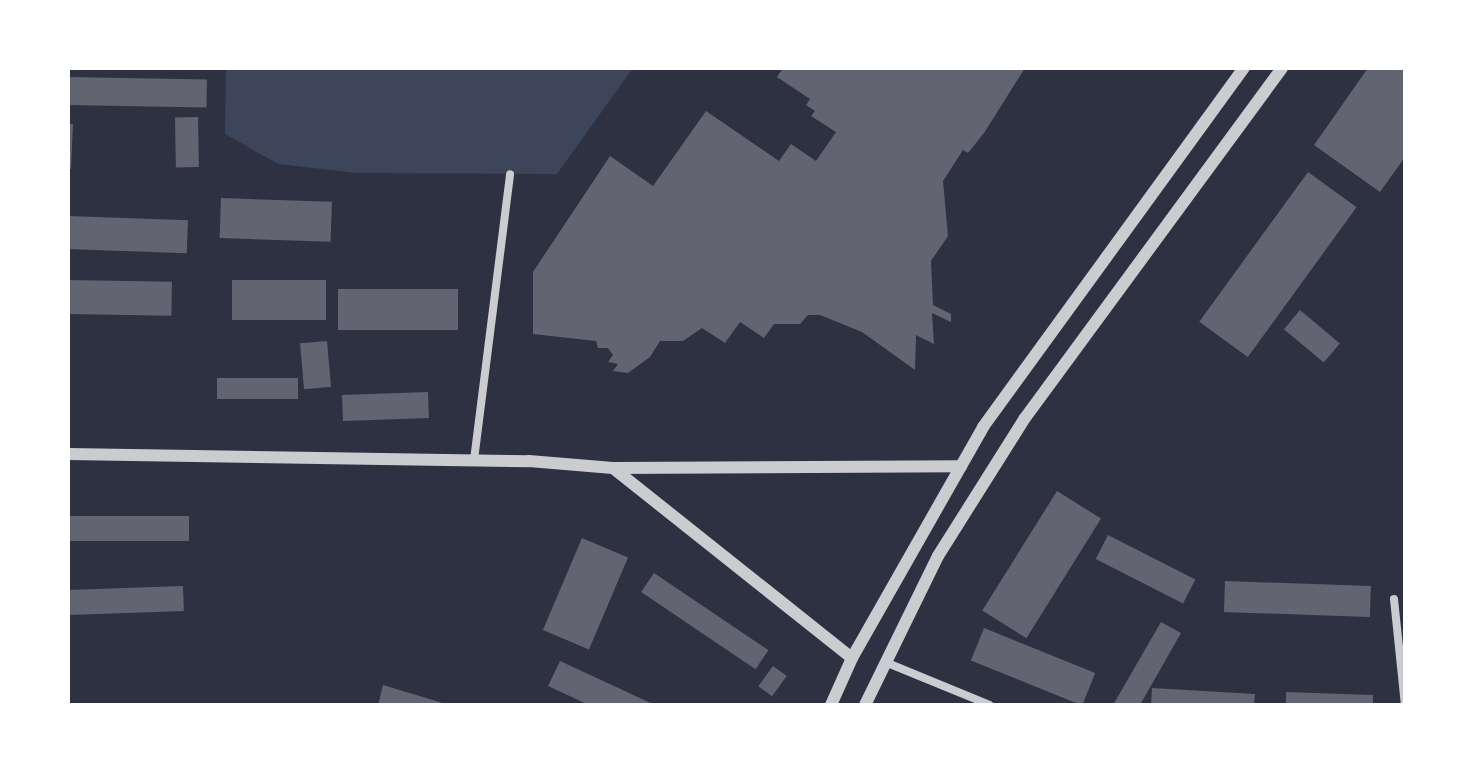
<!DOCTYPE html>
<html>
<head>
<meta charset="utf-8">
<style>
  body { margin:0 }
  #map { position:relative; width:1473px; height:773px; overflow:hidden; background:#2d3142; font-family:"PT Serif",serif }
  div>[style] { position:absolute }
  .green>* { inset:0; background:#3c4559 }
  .building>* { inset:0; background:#626471; transform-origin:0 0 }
  .minor>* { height:8px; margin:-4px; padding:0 4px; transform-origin:4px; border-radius:4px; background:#caccd0 }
  .tertiary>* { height:12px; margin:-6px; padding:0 6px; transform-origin:6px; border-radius:6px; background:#caccd0 }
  span { translate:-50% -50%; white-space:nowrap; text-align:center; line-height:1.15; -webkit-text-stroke:7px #fff; paint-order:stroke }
  .frame { position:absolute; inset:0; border:70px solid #fff; pointer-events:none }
</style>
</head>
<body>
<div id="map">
  <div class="green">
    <div style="clip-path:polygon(226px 68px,633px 68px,557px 174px,356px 173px,278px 164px,225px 134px)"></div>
  </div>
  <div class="building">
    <div style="clip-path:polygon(783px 68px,1025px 68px,984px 133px,968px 153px,963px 150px,943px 181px,948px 236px,931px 261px,933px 305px,951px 314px,951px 322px,932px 313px,934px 344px,916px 335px,915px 370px,862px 332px,820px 315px,808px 315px,800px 324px,774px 324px,764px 338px,740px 322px,725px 343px,702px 328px,683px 341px,660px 341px,650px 357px,628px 373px,613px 371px,618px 364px,608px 362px,613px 355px,608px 348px,598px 348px,596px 341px,533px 334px,533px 272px,610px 156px,653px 186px,706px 111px,779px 161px,791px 144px,816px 161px,836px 132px,811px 116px,815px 111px,806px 105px,810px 99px,777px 77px)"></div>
    <div style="clip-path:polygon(1368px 68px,1405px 68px,1405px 157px,1380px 192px,1314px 145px)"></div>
    <div style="left:68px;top:77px;width:139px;height:28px;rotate:1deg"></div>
    <div style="left:198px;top:117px;width:50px;height:23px;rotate:89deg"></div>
    <div style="clip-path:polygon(68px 124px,73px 124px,71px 169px,68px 169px)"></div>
    <div style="left:1308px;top:172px;width:60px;height:185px;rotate:36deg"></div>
    <div style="left:221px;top:198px;width:111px;height:40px;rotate:2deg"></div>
    <div style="left:68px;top:216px;width:120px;height:33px;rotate:2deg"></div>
    <div style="left:68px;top:280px;width:104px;height:34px;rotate:1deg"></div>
    <div style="left:232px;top:280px;width:94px;height:40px"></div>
    <div style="left:338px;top:289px;width:120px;height:41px"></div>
    <div style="left:1300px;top:310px;width:52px;height:25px;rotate:40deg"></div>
    <div style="left:327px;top:341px;width:46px;height:27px;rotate:85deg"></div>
    <div style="left:298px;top:378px;width:21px;height:81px;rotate:90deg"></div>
    <div style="left:428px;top:392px;width:26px;height:86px;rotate:88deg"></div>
    <div style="left:1057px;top:491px;width:52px;height:141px;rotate:32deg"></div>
    <div style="left:68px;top:516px;width:121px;height:25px"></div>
    <div style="left:1108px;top:535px;width:98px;height:27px;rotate:27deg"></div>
    <div style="left:582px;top:538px;width:50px;height:100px;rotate:23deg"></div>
    <div style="left:654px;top:573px;width:138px;height:23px;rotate:34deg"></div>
    <div style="left:1225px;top:581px;width:146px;height:31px;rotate:2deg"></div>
    <div style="left:183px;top:586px;width:25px;height:115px;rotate:88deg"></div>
    <div style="clip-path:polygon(1161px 622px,1181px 633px,1140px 705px,1113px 705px)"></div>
    <div style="left:984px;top:628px;width:120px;height:35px;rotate:22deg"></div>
    <div style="clip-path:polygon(560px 661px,655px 705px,589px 705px,548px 686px)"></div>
    <div style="left:773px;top:666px;width:17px;height:25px;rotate:36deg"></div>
    <div style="clip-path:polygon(383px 685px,446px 704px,446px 705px,378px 705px)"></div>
    <div style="clip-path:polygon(1152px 688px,1255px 694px,1254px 705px,1151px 705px)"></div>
    <div style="clip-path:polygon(1286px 692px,1373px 695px,1373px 705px,1286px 705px)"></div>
  </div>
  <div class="minor">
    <div style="left:474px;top:460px;width:288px;rotate:-82.8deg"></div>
    <div style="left:1394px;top:599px;width:107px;rotate:84.1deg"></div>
    <div style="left:885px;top:662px;width:113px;rotate:22.3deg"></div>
  </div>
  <div class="tertiary">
    <div style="left:68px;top:454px;width:461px;rotate:0.9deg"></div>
    <div style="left:529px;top:461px;width:84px;rotate:4.8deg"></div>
    <div style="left:613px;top:468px;width:305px;rotate:38.5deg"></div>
    <div style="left:613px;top:468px;width:348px;rotate:-0.3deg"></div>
    <div style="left:831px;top:705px;width:51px;rotate:-65.9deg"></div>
    <div style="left:852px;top:658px;width:266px;rotate:-60.4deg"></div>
    <div style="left:983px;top:427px;width:444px;rotate:-54deg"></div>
    <div style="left:865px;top:705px;width:166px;rotate:-63.9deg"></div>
    <div style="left:938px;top:556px;width:163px;rotate:-57.8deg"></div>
    <div style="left:1025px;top:418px;width:434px;rotate:-53.7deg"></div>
  </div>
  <div class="frame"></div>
</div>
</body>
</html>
